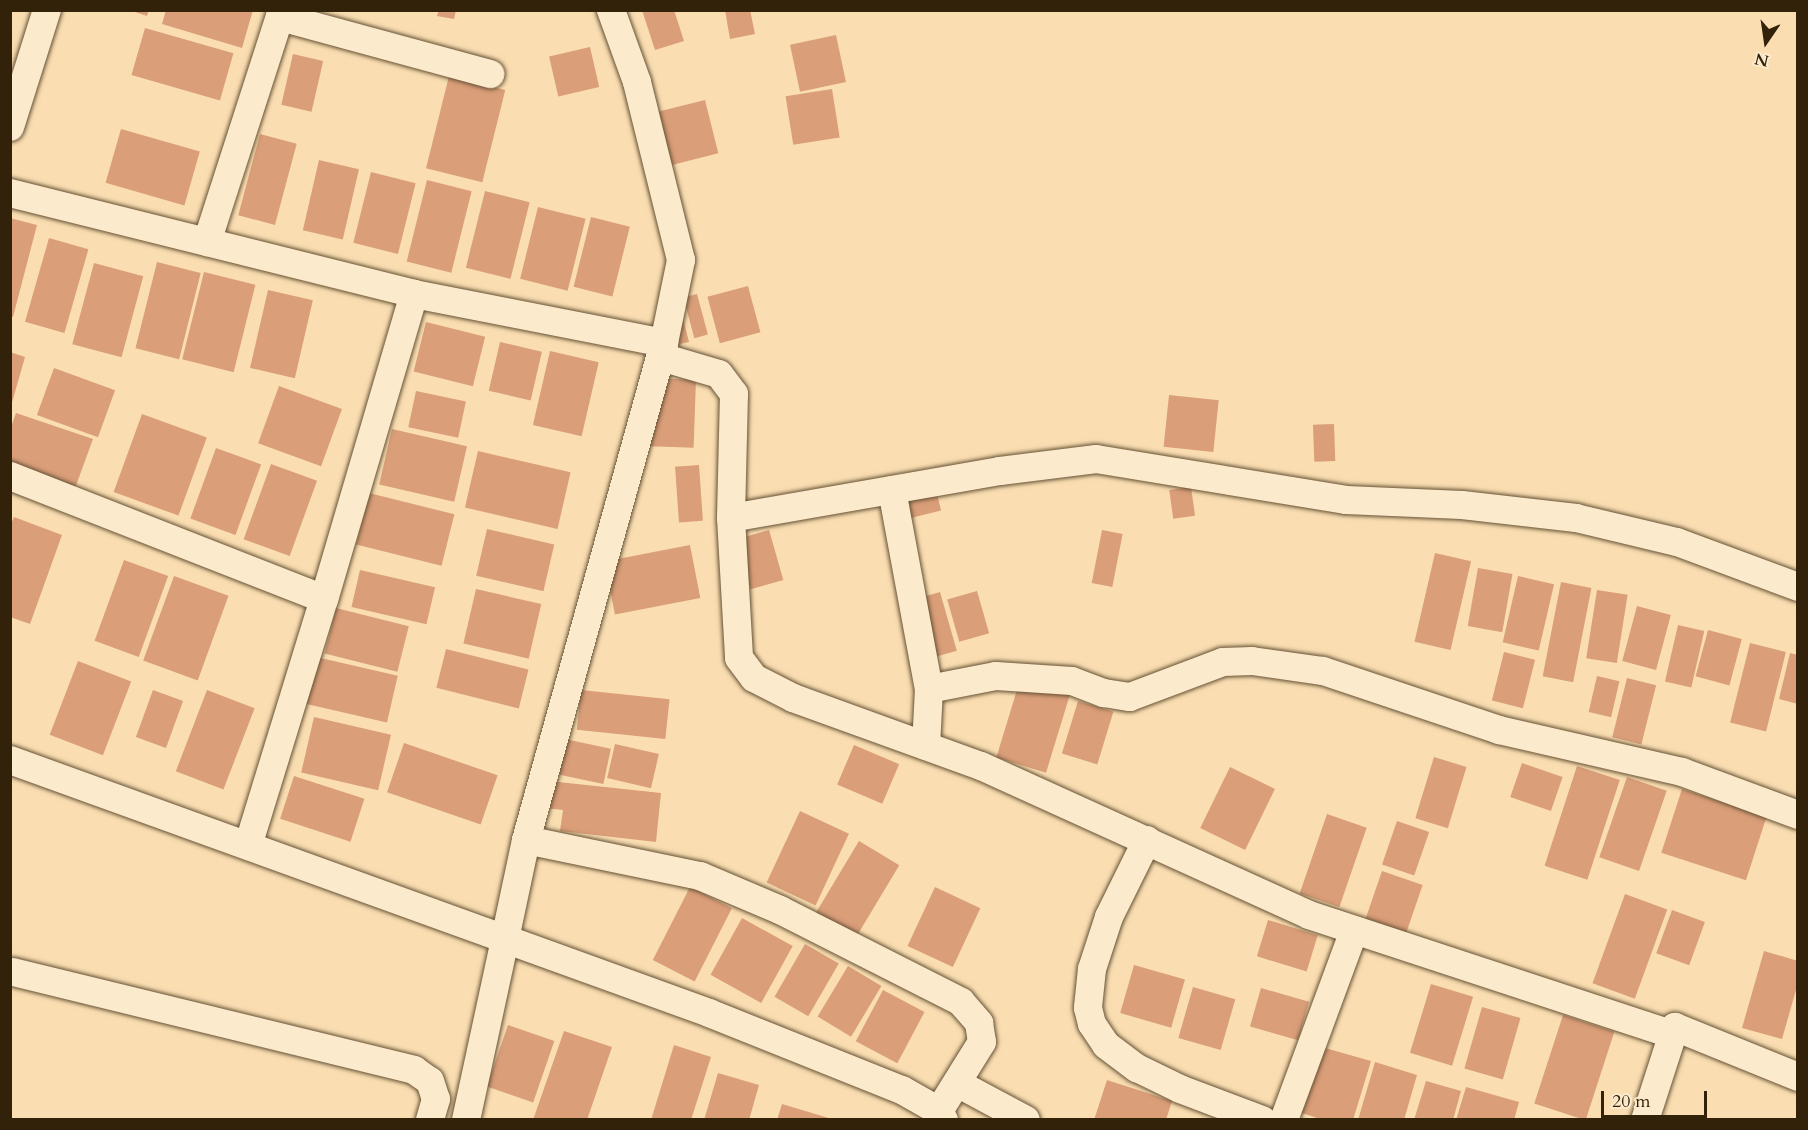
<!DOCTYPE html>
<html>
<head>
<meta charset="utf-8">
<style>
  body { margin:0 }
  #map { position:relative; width:1808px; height:1130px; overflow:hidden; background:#fadeb2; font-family:Cardo,serif }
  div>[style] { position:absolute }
  .building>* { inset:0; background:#da9e79; transform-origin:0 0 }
  .roads { filter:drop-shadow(0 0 2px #655134) drop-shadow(0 0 2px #655134) }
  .minor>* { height:28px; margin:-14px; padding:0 14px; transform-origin:14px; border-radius:14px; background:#fceacd }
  span { translate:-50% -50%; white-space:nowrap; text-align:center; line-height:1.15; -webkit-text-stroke:6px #fceacd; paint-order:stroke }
  .frame { position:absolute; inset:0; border:12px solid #33220a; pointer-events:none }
  .north { position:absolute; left:1736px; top:12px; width:60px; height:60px; -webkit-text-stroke:4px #fceacd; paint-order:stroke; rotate:193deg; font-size:16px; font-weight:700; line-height:24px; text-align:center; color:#33220a }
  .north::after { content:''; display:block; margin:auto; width:21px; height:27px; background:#33220a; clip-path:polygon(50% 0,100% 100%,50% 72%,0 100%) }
  .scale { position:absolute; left:1601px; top:1091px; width:106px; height:27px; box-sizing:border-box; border:3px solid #33220a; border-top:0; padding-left:8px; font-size:18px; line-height:21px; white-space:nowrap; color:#33220a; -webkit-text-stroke:4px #fceacd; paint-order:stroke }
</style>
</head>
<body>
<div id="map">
  <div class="building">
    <div style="clip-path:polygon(129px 10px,149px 10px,147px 16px)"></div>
    <div style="clip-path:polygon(166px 10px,253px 10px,242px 48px,162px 24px)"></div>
    <div style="clip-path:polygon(439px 10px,456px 10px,454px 19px,437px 16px)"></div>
    <div style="clip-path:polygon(642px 10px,674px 10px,684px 41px,655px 50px)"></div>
    <div style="clip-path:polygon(725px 10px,750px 10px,755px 34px,730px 39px)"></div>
    <div style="left:145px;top:28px;width:92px;height:49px;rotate:16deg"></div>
    <div style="left:836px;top:35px;width:48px;height:47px;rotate:78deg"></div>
    <div style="left:590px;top:47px;width:41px;height:42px;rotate:77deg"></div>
    <div style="left:293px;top:54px;width:31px;height:52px;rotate:13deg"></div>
    <div style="left:449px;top:76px;width:58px;height:95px;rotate:14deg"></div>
    <div style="left:832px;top:89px;width:49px;height:47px;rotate:81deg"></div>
    <div style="left:705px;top:100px;width:55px;height:60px;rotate:76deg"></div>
    <div style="left:121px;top:129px;width:82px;height:56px;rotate:16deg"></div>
    <div style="left:260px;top:134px;width:38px;height:84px;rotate:15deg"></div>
    <div style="left:319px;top:160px;width:41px;height:72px;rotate:13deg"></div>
    <div style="left:371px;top:172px;width:46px;height:73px;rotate:14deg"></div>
    <div style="left:427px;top:180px;width:46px;height:84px;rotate:14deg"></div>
    <div style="left:485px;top:191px;width:46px;height:79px;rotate:14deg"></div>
    <div style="left:538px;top:207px;width:49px;height:74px;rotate:14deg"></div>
    <div style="left:591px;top:217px;width:40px;height:72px;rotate:14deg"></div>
    <div style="clip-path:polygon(10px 218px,37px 225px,13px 317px,10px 316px)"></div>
    <div style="left:49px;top:238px;width:41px;height:87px;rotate:16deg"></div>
    <div style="left:157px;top:262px;width:45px;height:89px;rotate:14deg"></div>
    <div style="left:94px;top:263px;width:51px;height:84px;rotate:15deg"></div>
    <div style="left:204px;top:272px;width:53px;height:90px;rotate:14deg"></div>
    <div style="left:748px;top:286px;width:48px;height:42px;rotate:75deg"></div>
    <div style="left:268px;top:290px;width:46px;height:80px;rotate:13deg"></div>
    <div style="left:697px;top:294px;width:42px;height:14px;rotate:75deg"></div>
    <div style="clip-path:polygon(679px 303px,689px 342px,676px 345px)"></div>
    <div style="left:426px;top:322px;width:61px;height:51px;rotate:14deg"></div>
    <div style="left:500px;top:342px;width:43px;height:50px;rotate:13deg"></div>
    <div style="left:550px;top:351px;width:50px;height:76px;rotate:13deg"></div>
    <div style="clip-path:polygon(10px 352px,25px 357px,11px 406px,10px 406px)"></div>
    <div style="left:54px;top:368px;width:65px;height:50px;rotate:20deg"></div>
    <div style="left:645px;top:378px;width:51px;height:68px;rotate:2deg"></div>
    <div style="left:279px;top:386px;width:67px;height:61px;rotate:20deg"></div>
    <div style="left:416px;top:391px;width:51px;height:37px;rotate:12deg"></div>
    <div style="left:1169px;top:395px;width:50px;height:52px;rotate:6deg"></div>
    <div style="clip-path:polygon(16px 413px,93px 439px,74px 491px,10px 468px,10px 430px)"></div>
    <div style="left:142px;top:414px;width:69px;height:83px;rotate:20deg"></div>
    <div style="left:1334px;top:424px;width:37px;height:21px;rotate:88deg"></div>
    <div style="left:392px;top:429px;width:77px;height:57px;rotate:13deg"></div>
    <div style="left:216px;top:448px;width:48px;height:75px;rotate:20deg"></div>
    <div style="left:478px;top:451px;width:95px;height:58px;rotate:13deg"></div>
    <div style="left:271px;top:464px;width:49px;height:80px;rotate:20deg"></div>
    <div style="left:699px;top:465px;width:56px;height:24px;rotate:86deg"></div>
    <div style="left:1191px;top:487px;width:29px;height:22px;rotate:82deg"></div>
    <div style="left:936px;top:490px;width:21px;height:52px;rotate:76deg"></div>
    <div style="left:369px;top:493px;width:88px;height:53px;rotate:14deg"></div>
    <div style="clip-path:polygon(14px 517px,62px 535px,30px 624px,10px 617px,10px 526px)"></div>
    <div style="left:487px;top:529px;width:69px;height:48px;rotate:13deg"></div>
    <div style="left:769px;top:530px;width:52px;height:34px;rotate:74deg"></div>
    <div style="left:1102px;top:530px;width:21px;height:54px;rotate:11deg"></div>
    <div style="left:690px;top:545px;width:54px;height:87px;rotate:79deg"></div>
    <div style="left:1435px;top:553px;width:37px;height:91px;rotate:13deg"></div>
    <div style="left:124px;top:560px;width:47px;height:86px;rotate:20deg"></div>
    <div style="left:1478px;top:568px;width:35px;height:59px;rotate:10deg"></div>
    <div style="left:360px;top:570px;width:77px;height:38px;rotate:13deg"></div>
    <div style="left:174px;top:576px;width:58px;height:90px;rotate:20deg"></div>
    <div style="left:1518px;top:576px;width:37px;height:68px;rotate:13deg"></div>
    <div style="left:1561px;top:582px;width:31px;height:96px;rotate:11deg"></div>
    <div style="left:476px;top:589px;width:67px;height:56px;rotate:13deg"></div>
    <div style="left:1597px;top:590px;width:31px;height:69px;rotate:9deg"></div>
    <div style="left:977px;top:591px;width:44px;height:31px;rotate:74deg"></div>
    <div style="left:940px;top:592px;width:61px;height:33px;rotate:74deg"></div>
    <div style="left:1637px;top:606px;width:35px;height:57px;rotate:15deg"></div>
    <div style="left:336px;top:608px;width:75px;height:47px;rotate:14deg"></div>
    <div style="left:1678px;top:625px;width:27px;height:58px;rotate:13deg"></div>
    <div style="left:1708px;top:630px;width:35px;height:48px;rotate:15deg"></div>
    <div style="left:1750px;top:643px;width:37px;height:82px;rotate:14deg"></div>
    <div style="left:446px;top:649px;width:85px;height:40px;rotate:14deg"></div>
    <div style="left:1504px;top:652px;width:32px;height:50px;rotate:14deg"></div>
    <div style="clip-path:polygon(1790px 653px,1798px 655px,1798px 704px,1779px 699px)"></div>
    <div style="left:312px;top:656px;width:88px;height:48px;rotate:13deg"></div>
    <div style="left:78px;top:661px;width:57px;height:79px;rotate:21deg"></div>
    <div style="left:1597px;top:676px;width:23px;height:37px;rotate:13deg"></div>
    <div style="left:1627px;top:678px;width:30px;height:61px;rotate:14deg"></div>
    <div style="left:1020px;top:680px;width:52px;height:81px;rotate:17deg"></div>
    <div style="left:153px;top:690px;width:32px;height:50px;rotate:20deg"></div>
    <div style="left:207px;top:690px;width:51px;height:87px;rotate:21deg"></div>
    <div style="left:581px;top:690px;width:89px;height:40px;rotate:6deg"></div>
    <div style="left:1078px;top:701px;width:37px;height:55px;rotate:17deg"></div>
    <div style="left:314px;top:717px;width:79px;height:57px;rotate:13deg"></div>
    <div style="left:560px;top:738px;width:52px;height:36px;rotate:12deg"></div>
    <div style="left:404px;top:743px;width:99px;height:52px;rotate:19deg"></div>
    <div style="left:615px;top:744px;width:45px;height:35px;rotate:13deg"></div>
    <div style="left:854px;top:745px;width:49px;height:43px;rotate:23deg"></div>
    <div style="left:1434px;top:757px;width:34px;height:64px;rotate:17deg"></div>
    <div style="left:1522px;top:763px;width:43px;height:36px;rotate:19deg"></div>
    <div style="left:1577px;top:766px;width:45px;height:105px;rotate:18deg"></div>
    <div style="left:1230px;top:767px;width:50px;height:68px;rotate:26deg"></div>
    <div style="left:294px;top:776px;width:74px;height:45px;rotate:18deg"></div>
    <div style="left:1627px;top:777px;width:42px;height:85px;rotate:19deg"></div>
    <div style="clip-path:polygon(549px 781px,661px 793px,656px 842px,560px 831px,563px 810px,546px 808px)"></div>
    <div style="left:1682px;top:789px;width:89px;height:67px;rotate:18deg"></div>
    <div style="left:800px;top:811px;width:54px;height:79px;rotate:25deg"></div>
    <div style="left:1327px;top:814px;width:42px;height:84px;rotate:19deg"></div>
    <div style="left:1397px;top:821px;width:34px;height:46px;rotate:19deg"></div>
    <div style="left:859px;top:841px;width:47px;height:84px;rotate:31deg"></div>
    <div style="left:1382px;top:871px;width:43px;height:52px;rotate:19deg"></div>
    <div style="left:690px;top:887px;width:47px;height:82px;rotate:27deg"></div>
    <div style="left:935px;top:887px;width:50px;height:65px;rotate:25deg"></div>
    <div style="left:1625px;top:894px;width:45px;height:95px;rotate:20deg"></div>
    <div style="left:1672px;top:910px;width:35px;height:46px;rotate:20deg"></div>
    <div style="left:742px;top:918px;width:58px;height:65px;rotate:29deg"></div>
    <div style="left:1268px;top:920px;width:52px;height:38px;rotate:17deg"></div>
    <div style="left:805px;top:944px;width:39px;height:61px;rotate:30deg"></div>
    <div style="clip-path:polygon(1764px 951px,1798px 961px,1798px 983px,1782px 1039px,1742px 1028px)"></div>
    <div style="left:1134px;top:965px;width:53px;height:50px;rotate:16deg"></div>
    <div style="left:848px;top:966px;width:39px;height:59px;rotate:31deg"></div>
    <div style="left:1431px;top:984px;width:44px;height:72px;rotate:17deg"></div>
    <div style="left:1193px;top:987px;width:44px;height:53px;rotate:16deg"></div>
    <div style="left:1261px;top:988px;width:50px;height:40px;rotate:16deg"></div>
    <div style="left:883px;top:990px;width:47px;height:58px;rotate:28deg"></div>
    <div style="left:1482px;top:1007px;width:40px;height:64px;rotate:16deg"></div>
    <div style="left:1563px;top:1015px;width:54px;height:93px;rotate:18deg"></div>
    <div style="left:508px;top:1025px;width:49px;height:65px;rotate:19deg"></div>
    <div style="clip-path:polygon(564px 1031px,612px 1047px,587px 1120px,533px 1120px)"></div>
    <div style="clip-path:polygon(674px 1045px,711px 1057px,691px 1120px,651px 1120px)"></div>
    <div style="clip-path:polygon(1318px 1046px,1371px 1061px,1353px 1120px,1323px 1120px,1299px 1112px)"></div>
    <div style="clip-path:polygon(1375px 1062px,1417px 1075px,1404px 1120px,1358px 1120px)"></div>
    <div style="clip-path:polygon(718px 1073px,759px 1085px,749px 1120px,704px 1120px)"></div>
    <div style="clip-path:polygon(1107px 1080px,1172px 1101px,1166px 1120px,1094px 1120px)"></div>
    <div style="clip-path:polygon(1426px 1081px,1461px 1091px,1453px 1120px,1414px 1120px)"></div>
    <div style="clip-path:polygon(1466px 1087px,1519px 1102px,1514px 1120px,1456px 1120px)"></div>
    <div style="clip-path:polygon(782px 1104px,832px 1119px,832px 1120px,777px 1120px)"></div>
  </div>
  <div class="roads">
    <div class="minor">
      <div style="left:280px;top:17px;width:218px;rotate:15.2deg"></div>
      <div style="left:10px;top:127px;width:123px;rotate:-72.5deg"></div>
      <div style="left:10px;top:193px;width:416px;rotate:14deg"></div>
      <div style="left:414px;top:294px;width:318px;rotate:106.4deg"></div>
      <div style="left:207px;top:242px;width:244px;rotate:-72.1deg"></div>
      <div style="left:414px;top:294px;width:255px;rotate:11.1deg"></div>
      <div style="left:664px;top:343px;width:85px;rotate:-78.4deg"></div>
      <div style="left:681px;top:260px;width:183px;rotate:-103.9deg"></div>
      <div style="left:637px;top:82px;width:77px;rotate:-109.9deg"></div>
      <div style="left:661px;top:357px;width:60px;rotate:16.3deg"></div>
      <div style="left:719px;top:374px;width:25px;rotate:53deg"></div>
      <div style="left:734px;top:394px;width:124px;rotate:91.4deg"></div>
      <div style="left:731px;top:518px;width:140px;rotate:86.7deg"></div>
      <div style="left:739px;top:658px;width:25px;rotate:53deg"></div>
      <div style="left:754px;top:678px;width:44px;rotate:27.1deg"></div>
      <div style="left:793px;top:698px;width:200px;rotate:19.9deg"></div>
      <div style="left:981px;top:766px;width:360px;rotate:24.4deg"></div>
      <div style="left:1309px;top:915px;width:383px;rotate:18.2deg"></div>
      <div style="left:10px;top:476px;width:337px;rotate:21.4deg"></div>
      <div style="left:324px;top:599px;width:258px;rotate:107.1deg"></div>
      <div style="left:892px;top:490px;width:202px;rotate:79.5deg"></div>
      <div style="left:929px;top:689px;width:57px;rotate:93deg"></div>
      <div style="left:731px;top:518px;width:273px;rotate:-9.9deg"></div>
      <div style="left:1000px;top:471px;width:97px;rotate:-7.1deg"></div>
      <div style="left:1096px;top:459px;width:253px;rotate:9.3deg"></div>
      <div style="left:1346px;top:500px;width:116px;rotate:2.5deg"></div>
      <div style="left:1462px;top:505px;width:115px;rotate:6.5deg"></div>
      <div style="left:1576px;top:518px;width:104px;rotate:13.4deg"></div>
      <div style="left:1677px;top:542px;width:129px;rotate:20.4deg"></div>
      <div style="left:929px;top:689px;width:68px;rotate:-11deg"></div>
      <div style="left:996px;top:676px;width:76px;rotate:3.8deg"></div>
      <div style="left:1072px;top:681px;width:34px;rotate:21deg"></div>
      <div style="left:1104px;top:693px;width:26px;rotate:9deg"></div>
      <div style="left:1130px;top:697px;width:99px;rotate:-20.6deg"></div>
      <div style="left:1223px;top:662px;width:29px;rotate:-2deg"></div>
      <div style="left:1252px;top:661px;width:72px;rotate:8deg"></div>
      <div style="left:1323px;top:671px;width:186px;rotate:18.5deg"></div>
      <div style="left:1499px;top:730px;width:188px;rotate:12.9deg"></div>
      <div style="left:1682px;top:772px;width:124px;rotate:20.3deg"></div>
      <div style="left:10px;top:760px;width:526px;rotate:19.88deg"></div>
      <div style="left:505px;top:939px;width:101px;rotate:-78deg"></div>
      <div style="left:526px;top:840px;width:516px;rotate:-74.48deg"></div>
      <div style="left:526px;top:840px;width:178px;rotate:11.7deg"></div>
      <div style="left:700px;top:876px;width:87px;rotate:23deg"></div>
      <div style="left:780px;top:910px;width:203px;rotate:26.9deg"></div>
      <div style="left:961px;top:1002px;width:28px;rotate:49deg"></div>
      <div style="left:979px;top:1023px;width:19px;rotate:81deg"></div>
      <div style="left:982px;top:1042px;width:81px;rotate:121.9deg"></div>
      <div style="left:1147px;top:840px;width:86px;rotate:116.3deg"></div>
      <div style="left:1109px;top:917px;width:55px;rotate:108.1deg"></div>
      <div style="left:1092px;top:969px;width:39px;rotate:96deg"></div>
      <div style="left:1088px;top:1008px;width:16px;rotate:76deg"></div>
      <div style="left:1092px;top:1024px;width:25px;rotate:56deg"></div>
      <div style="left:1106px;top:1045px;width:39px;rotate:37deg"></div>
      <div style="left:1137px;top:1068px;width:48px;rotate:26deg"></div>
      <div style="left:1180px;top:1089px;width:88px;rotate:20.7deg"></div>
      <div style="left:13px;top:972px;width:413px;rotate:13.7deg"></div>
      <div style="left:414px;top:1070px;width:19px;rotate:35deg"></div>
      <div style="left:430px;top:1081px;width:19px;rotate:72deg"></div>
      <div style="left:436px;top:1099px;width:22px;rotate:106deg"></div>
      <div style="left:957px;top:1083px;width:78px;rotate:28.2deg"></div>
      <div style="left:466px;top:1120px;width:185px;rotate:-77.8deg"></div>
      <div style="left:505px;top:939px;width:217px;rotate:19.9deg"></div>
      <div style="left:709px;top:1013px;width:208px;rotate:21.8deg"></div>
      <div style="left:902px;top:1090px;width:43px;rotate:29.6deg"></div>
      <div style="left:939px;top:1111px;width:10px;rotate:61deg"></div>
      <div style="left:1284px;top:1120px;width:202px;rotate:-69.7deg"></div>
      <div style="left:1645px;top:1120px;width:98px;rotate:-72.1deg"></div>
      <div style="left:1675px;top:1027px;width:133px;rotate:22.1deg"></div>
    </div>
  </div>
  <div class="frame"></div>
  <div class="north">N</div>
  <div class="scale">20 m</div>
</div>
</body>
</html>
